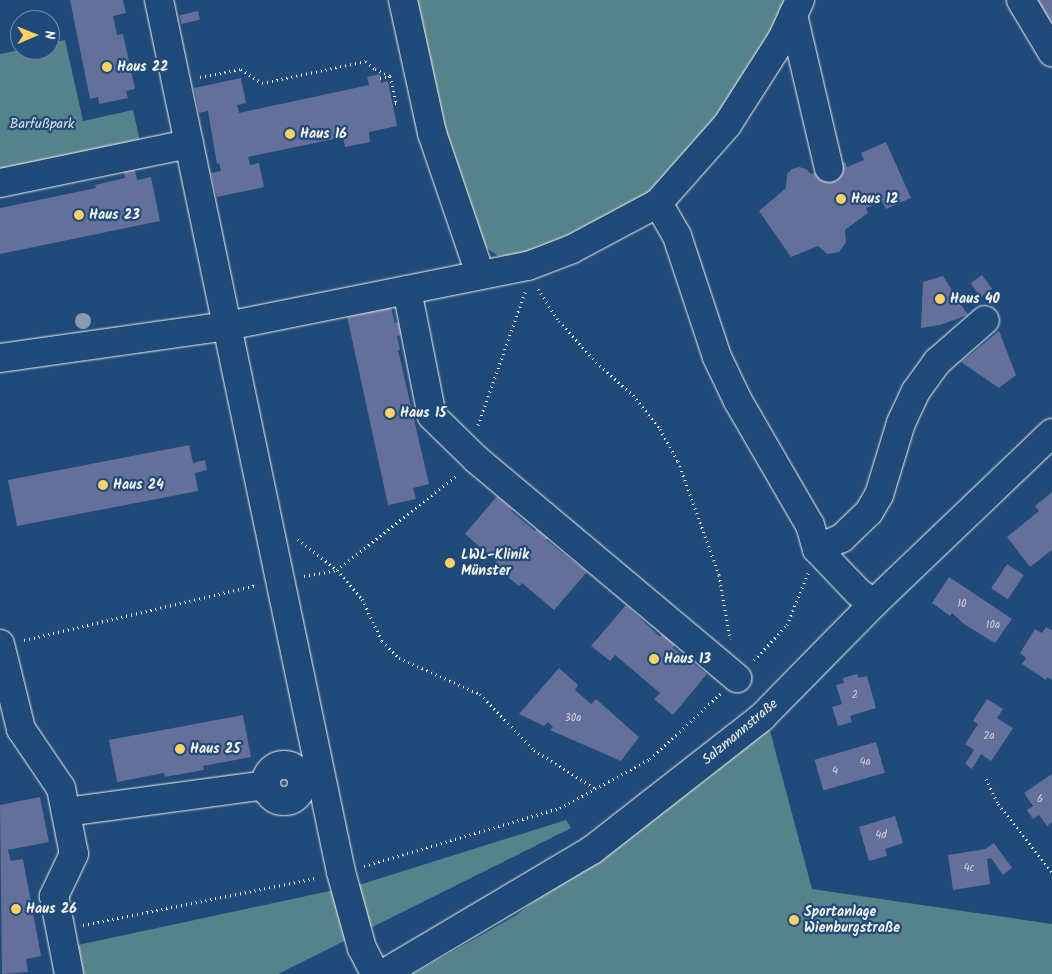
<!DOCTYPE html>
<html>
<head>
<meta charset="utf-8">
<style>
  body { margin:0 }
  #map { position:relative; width:1052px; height:974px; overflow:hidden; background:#1f4a7a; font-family:Kalam,sans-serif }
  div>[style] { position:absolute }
  .green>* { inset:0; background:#56828b }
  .building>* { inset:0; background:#646f9a; transform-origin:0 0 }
  .path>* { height:3px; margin-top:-1.5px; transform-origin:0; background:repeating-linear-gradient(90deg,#f4f1e8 0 1px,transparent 0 5px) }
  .roads { filter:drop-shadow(0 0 1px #f4f1e8) drop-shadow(0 0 1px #f4f1e8) }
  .minor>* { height:28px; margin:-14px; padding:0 14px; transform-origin:14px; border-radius:14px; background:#1f4a7a }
  .minor>.ring { margin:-14px; padding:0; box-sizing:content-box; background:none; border:28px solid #1f4a7a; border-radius:50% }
  .trees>* { width:16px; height:16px; margin:-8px; border-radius:50%; background:#879caf }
  .dots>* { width:14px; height:14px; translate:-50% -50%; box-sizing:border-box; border:2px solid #1f4a7a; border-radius:50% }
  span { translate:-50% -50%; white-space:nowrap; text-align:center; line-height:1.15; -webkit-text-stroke:4.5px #1f4a7a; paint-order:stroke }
  .number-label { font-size:11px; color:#d0d0d4 }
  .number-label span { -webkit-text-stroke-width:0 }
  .poi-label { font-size:14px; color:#f4f1e8; font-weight:700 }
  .left { translate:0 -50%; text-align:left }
  .park-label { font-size:14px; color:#dce0da }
  .street-label { font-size:14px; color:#f4f1e8 }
  .north { position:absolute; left:10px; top:10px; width:50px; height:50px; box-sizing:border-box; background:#1f4a7a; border:1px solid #748da6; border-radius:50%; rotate:89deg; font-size:14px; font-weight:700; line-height:20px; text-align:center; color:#f4f1e8 }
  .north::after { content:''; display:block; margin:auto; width:18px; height:22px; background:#ffd166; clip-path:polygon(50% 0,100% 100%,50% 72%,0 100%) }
</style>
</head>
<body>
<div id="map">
  <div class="green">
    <div style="clip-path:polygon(412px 0,794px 0,724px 120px,654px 198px,565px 239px,526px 253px,498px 256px,478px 242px,466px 214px)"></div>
    <div style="clip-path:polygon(65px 40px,83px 121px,133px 110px,141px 146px,0 177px,0 54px,20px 50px,50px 50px,50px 43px)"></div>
    <div style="clip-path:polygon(769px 727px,812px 889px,1052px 924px,1052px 974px,413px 974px,515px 916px)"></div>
    <div style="clip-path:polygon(566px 820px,571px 828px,278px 974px,84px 974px,78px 945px,362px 884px)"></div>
  </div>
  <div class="building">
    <div style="clip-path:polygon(70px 0,123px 0,126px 13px,113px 16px,117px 35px,123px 34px,135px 89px,126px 91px,128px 98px,99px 104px,98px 97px,90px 99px)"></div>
    <div style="clip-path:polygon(1028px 0,1052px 0,1052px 40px)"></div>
    <div style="left:198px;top:11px;width:9px;height:19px;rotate:77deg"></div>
    <div style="clip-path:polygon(380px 74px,381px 83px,388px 81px,397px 126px,369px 132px,370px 142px,345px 147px,343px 137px,248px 157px,250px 165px,259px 163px,264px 187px,217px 197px,211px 173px,221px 171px,219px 163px,217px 164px,208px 111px,199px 113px,194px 88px,241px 78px,246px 103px,237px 105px,239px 113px,369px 85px,367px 77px)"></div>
    <div style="clip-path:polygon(886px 142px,911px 198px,886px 209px,882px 201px,866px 208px,868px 213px,845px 230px,846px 242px,839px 252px,827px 254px,818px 246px,791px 257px,759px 211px,786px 188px,787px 174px,792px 169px,799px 167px,806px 169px,811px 174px,845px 162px,847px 167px,864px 160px,861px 153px)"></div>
    <div style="clip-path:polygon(134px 166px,137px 180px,151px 177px,160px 221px,0 254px,0 208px,96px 188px,95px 185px,125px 178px,123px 168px)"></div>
    <div style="left:982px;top:275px;width:17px;height:14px;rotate:54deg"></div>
    <div style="clip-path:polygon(943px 276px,968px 315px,940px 325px,921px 328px,923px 282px)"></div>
    <div style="clip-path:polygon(391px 307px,395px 323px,400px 322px,402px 335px,397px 336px,400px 350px,398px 350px,429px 484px,413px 488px,416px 499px,388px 505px,347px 316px)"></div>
    <div style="clip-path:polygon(999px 331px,1016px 375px,999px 388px,961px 362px)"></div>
    <div style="clip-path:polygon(189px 445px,193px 463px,205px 460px,207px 470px,195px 473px,198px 491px,17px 526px,8px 480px)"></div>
    <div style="clip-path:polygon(1052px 492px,1052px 550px,1030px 567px,1007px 537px,1039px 511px,1035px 506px)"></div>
    <div style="clip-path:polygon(497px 496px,513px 510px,511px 511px,535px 531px,537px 529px,548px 538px,546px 540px,587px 572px,554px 610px,522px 583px,519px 586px,494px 566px,497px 562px,465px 534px)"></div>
    <div style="left:1007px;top:564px;width:20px;height:29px;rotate:33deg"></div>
    <div style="clip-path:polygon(949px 577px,1012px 619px,995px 643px,964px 624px,952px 613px,950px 616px,932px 603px)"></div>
    <div style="clip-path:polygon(626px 605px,660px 637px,665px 631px,677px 642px,673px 648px,707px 674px,673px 715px,654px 699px,660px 693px,615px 655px,610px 661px,591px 646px)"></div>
    <div style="clip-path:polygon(1046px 627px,1052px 630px,1052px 680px,1047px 677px,1046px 680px,1022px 664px,1026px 658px,1020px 653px,1035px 629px,1042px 633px)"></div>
    <div style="clip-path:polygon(559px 668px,578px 685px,575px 690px,591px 704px,596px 699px,639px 737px,621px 761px,550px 730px,553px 727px,548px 722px,544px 726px,519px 714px)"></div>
    <div style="clip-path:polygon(857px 674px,859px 678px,867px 676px,876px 708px,850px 716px,852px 722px,838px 726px,832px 707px,842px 704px,836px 685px,844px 683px,843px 678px)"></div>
    <div style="clip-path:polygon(987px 699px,1003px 709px,997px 718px,1013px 728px,991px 761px,981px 754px,972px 769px,965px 764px,974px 750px,965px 744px,978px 724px,973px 721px)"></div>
    <div style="clip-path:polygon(243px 715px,251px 757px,203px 766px,204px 770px,165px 777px,164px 773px,117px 782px,109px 740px)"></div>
    <div style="left:876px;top:742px;width:32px;height:64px;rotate:74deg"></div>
    <div style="clip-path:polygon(1052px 774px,1052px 822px,1047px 826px,1039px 815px,1033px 819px,1027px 810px,1033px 806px,1024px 793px)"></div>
    <div style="clip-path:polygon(40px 797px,49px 842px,8px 850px,11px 861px,23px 859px,41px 956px,26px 959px,28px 972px,2px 974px,0 805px)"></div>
    <div style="clip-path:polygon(895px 816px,903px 843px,885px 849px,887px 856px,869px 861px,859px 827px)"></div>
    <div style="clip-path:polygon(994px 843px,1012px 868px,1003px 875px,991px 858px,987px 859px,990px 884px,953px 890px,948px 855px,985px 849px)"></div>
  </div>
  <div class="path">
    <div style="left:200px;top:77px;width:42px;rotate:-11deg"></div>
    <div style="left:241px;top:69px;width:25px;rotate:34deg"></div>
    <div style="left:262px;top:83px;width:106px;rotate:-11.9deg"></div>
    <div style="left:366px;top:61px;width:12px;rotate:42deg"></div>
    <div style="left:375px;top:69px;width:17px;rotate:25deg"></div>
    <div style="left:390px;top:76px;width:28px;rotate:77deg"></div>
    <div style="left:396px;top:103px;width:3px;rotate:180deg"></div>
    <div style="left:380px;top:78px;width:11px;rotate:-10deg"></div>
    <div style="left:538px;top:289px;width:38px;rotate:57deg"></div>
    <div style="left:559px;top:321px;width:55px;rotate:47.9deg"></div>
    <div style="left:596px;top:362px;width:50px;rotate:41.7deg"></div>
    <div style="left:633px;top:395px;width:43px;rotate:51.5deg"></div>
    <div style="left:660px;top:429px;width:37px;rotate:61deg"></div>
    <div style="left:678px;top:461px;width:121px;rotate:70.2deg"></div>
    <div style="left:719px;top:575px;width:65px;rotate:80.2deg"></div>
    <div style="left:478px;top:425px;width:141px;rotate:-70.5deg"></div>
    <div style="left:298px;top:539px;width:50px;rotate:38.5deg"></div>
    <div style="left:337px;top:570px;width:38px;rotate:49deg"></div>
    <div style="left:362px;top:599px;width:47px;rotate:64.5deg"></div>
    <div style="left:382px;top:641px;width:24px;rotate:45deg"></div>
    <div style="left:399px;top:658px;width:89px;rotate:24deg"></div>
    <div style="left:480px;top:694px;width:78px;rotate:46deg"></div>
    <div style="left:534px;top:750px;width:73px;rotate:32.2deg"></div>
    <div style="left:304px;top:576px;width:34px;rotate:-10deg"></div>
    <div style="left:337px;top:570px;width:154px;rotate:-38.4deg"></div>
    <div style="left:24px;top:640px;width:238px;rotate:-13.3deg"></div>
    <div style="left:754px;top:660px;width:48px;rotate:-46.7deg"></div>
    <div style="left:787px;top:625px;width:56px;rotate:-68deg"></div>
    <div style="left:986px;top:779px;width:28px;rotate:64deg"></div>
    <div style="left:998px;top:804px;width:87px;rotate:51.5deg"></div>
    <div style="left:364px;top:866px;width:204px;rotate:-16.5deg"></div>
    <div style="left:560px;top:808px;width:102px;rotate:-28.6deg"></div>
    <div style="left:650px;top:759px;width:96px;rotate:-42.9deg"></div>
    <div style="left:83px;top:925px;width:239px;rotate:-11.4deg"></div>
  </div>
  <div class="roads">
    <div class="minor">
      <div style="left:159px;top:0;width:891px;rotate:78.21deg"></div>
      <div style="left:341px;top:872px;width:79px;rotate:74.6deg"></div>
      <div style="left:362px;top:948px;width:29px;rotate:63deg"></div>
      <div style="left:403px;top:0;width:136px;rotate:77.7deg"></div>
      <div style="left:432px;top:133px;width:149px;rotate:71.2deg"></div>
      <div style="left:1021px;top:0;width:61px;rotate:59.2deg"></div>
      <div style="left:793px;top:15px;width:157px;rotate:76.8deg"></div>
      <div style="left:0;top:183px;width:193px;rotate:-11.7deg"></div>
      <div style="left:658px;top:203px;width:38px;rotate:60deg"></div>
      <div style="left:677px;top:236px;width:127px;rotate:71.7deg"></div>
      <div style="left:717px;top:357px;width:49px;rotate:64.5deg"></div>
      <div style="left:738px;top:401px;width:143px;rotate:59.9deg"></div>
      <div style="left:810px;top:525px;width:25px;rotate:74deg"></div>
      <div style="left:817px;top:549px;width:59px;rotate:46.4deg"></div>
      <div style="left:858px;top:592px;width:19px;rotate:35deg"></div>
      <div style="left:407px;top:290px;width:128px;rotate:78.8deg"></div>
      <div style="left:432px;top:416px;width:62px;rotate:44.3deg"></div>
      <div style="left:476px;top:459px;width:341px;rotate:40deg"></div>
      <div style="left:0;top:358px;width:229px;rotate:-8deg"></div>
      <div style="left:227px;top:326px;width:307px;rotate:-11.3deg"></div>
      <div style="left:528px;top:266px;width:47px;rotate:-21.1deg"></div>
      <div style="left:572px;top:249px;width:98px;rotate:-28.1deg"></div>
      <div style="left:658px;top:203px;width:104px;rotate:-48.5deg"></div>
      <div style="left:727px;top:125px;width:102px;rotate:-57.4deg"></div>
      <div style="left:782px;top:39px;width:43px;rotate:-65.2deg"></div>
      <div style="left:817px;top:549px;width:27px;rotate:-24deg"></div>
      <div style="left:842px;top:538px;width:37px;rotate:-44deg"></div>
      <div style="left:869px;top:512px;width:20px;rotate:-60deg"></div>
      <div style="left:879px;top:495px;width:75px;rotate:-73deg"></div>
      <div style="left:901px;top:423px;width:35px;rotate:-65deg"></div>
      <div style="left:916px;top:391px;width:37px;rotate:-54deg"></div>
      <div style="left:938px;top:361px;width:62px;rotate:-41.1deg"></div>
      <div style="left:0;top:644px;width:88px;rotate:76.1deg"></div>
      <div style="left:21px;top:729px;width:71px;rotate:55.9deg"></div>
      <div style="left:61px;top:788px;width:67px;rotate:78.9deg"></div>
      <div style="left:74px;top:854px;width:47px;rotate:115.5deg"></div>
      <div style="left:54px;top:896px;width:79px;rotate:79.1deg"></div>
      <div class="ring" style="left:266px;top:765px;width:8px;height:8px"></div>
      <div style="left:66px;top:812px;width:202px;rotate:-7.7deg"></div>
      <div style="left:383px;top:974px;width:243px;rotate:-30.7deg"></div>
      <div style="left:592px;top:850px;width:216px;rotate:-38deg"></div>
      <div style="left:762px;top:717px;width:160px;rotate:-45.5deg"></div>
      <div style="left:874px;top:603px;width:246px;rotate:-43.7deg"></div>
    </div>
  </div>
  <div class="trees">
    <div style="left:83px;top:321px"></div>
  </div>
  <div class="dots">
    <div style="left:107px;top:67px;background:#ffd166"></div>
    <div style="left:290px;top:134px;background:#ffd166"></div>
    <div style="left:841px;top:199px;background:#ffd166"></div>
    <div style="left:79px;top:215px;background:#ffd166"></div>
    <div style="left:940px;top:299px;background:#ffd166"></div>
    <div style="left:390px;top:413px;background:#ffd166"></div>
    <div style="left:103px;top:485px;background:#ffd166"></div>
    <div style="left:450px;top:563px;background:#ffd166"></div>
    <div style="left:654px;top:659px;background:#ffd166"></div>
    <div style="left:180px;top:749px;background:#ffd166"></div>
    <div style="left:16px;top:909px;background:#ffd166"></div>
    <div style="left:794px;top:920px;background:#ffd166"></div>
  </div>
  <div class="number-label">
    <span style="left:962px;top:604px">10</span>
    <span style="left:993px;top:625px">10a</span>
    <span style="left:855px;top:695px">2</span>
    <span style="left:573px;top:718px">30a</span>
    <span style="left:989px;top:736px">2a</span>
    <span style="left:865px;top:762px">4a</span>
    <span style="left:835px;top:771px">4</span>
    <span style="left:1040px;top:799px">6</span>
    <span style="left:881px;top:835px">4d</span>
    <span style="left:969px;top:868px">4c</span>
  </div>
  <div class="poi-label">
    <span class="left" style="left:117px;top:67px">Haus 22</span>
    <span class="left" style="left:300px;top:134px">Haus 16</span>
    <span class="left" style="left:851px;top:199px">Haus 12</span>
    <span class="left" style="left:89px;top:215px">Haus 23</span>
    <span class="left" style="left:950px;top:299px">Haus 40</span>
    <span class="left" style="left:400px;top:413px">Haus 15</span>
    <span class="left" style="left:113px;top:485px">Haus 24</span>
    <span class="left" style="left:461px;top:563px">LWL-Klinik<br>Münster</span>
    <span class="left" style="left:664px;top:659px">Haus 13</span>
    <span class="left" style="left:190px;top:749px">Haus 25</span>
    <span class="left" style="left:26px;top:909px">Haus 26</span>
    <span class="left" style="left:804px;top:920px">Sportanlage<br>Wienburgstraße</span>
  </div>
  <div class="park-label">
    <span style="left:42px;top:124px">Barfußpark</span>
  </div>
  <div class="street-label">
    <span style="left:740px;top:732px;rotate:-40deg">Salzmannstraße</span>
  </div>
  <div class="north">N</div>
</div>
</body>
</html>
